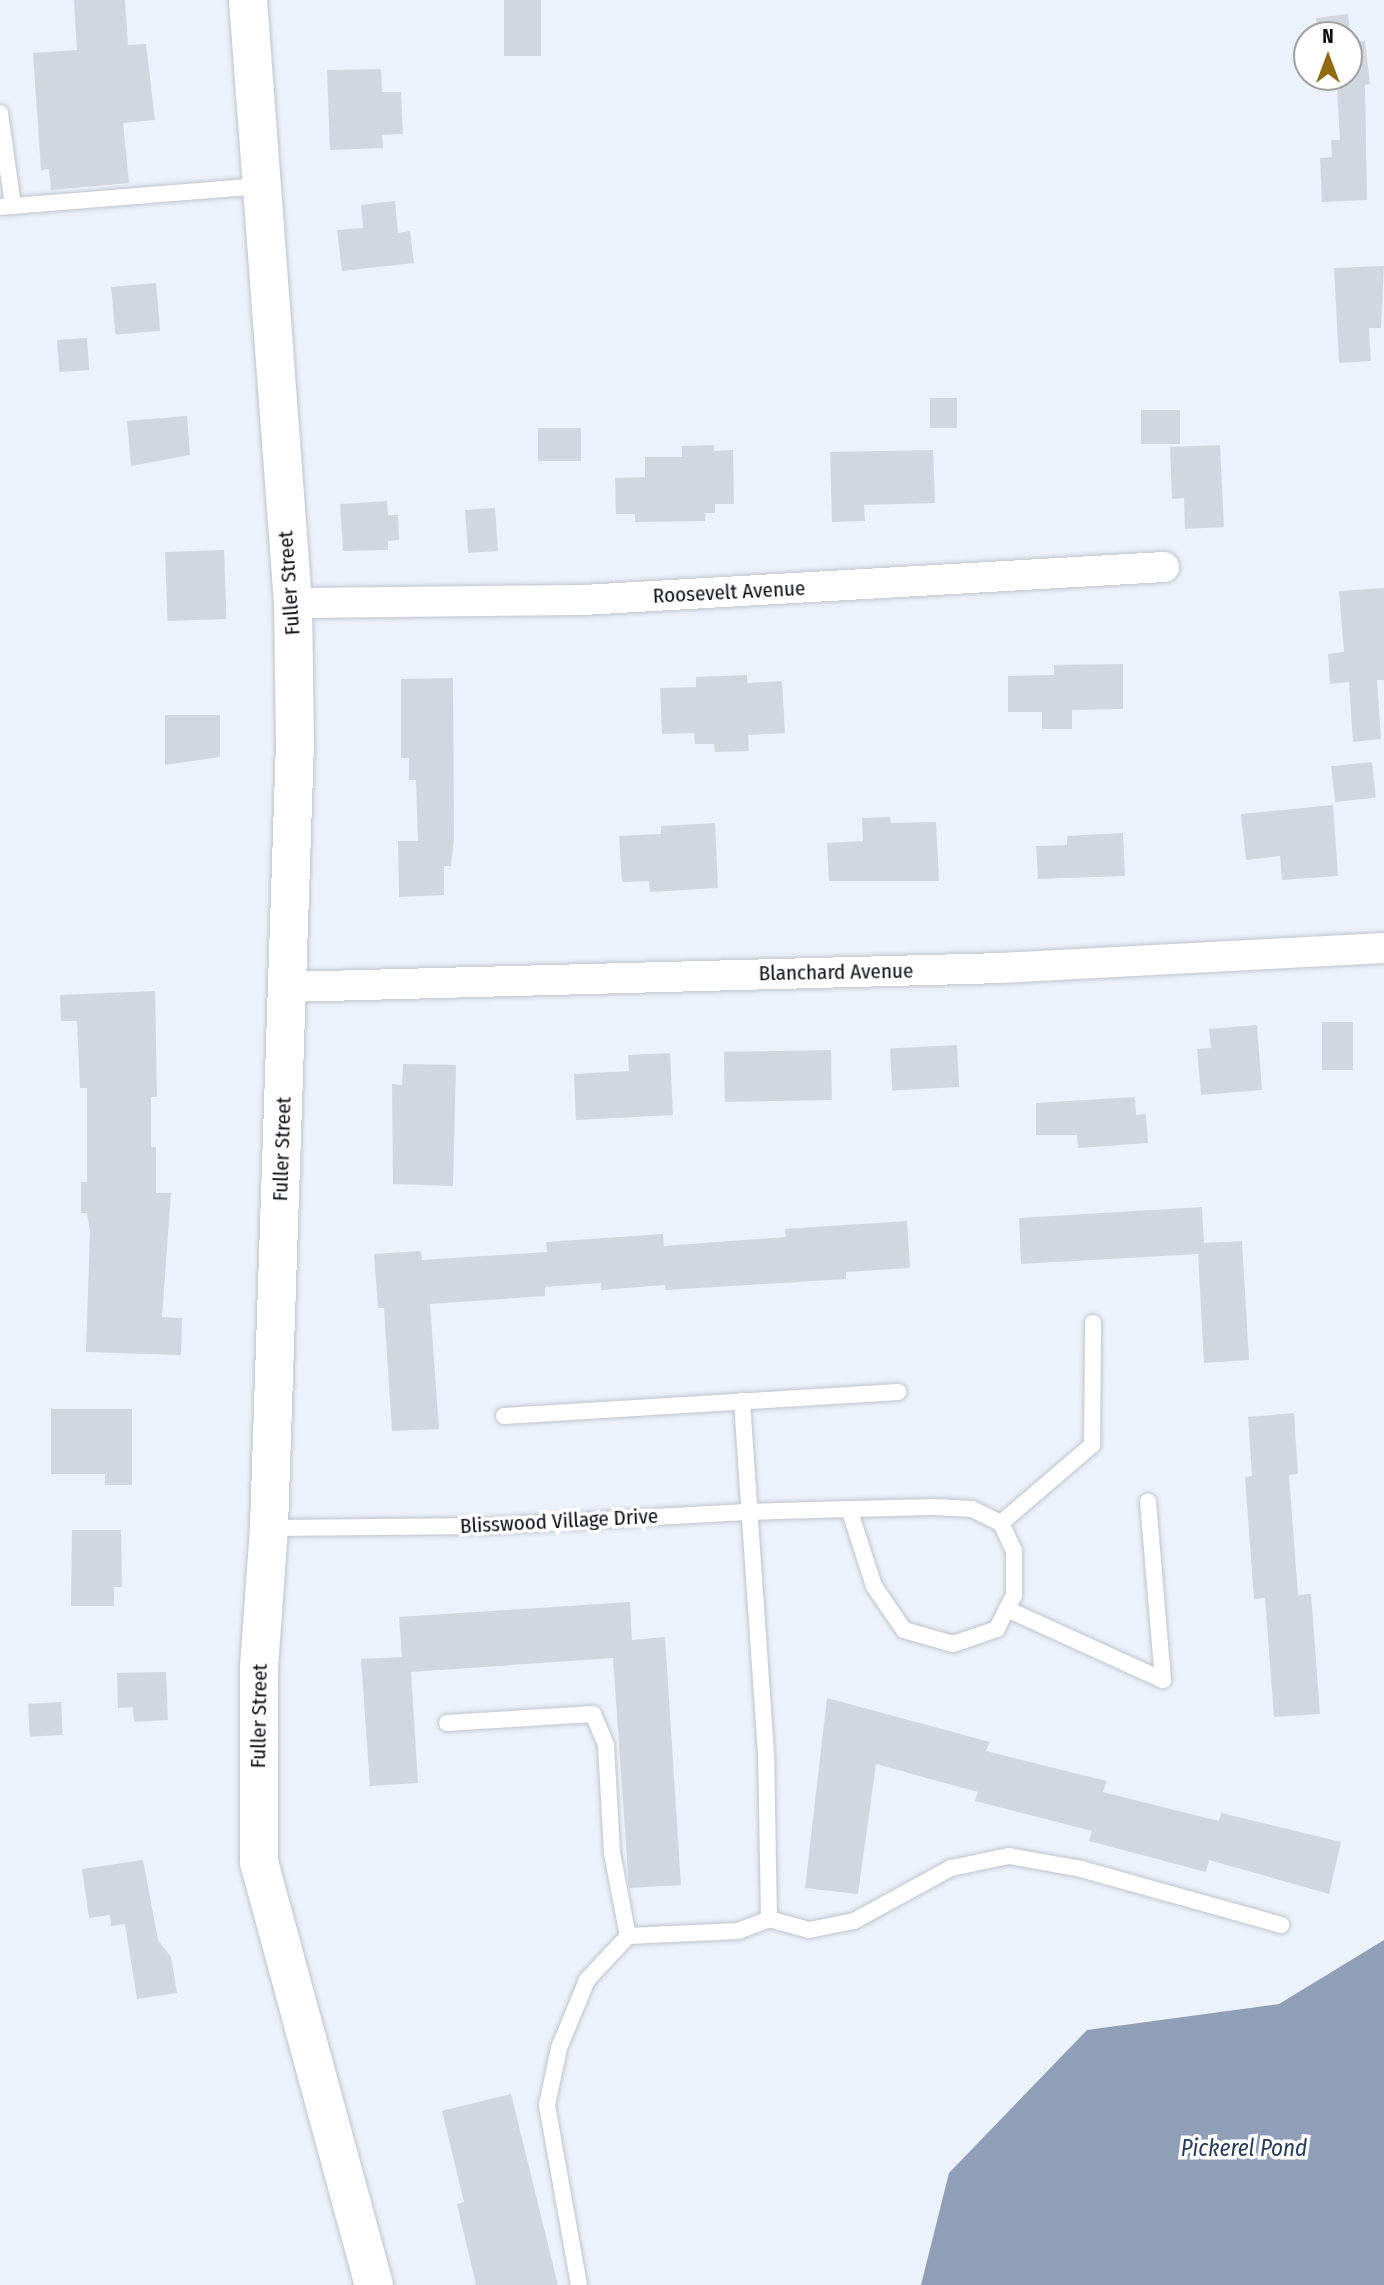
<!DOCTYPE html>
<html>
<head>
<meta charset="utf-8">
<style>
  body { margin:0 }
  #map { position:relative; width:1384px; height:2285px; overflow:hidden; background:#ecf2fb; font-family:"Fira Sans Condensed",sans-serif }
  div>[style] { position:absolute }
  .water>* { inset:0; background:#909fb8 }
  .building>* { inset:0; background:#d1d7df; transform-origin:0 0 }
  .roads { filter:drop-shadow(0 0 2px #bfc4cd) drop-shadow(0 0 2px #bfc4cd) }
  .lane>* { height:16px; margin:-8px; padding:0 8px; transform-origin:8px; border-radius:8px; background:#fff }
  .street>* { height:30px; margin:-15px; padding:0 15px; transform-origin:15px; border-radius:15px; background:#fff }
  .secondary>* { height:38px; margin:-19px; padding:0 19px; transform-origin:19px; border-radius:19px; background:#fff }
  span { translate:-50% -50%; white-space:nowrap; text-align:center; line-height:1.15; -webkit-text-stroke:7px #fff; paint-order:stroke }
  .street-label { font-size:21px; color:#0f1013 }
  .water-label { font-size:23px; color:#253a5f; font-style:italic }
  .north { position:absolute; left:1293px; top:21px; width:70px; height:70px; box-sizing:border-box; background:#fff; border:2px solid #9f9fa1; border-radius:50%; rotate:0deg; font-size:19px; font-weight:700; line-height:28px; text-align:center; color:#0f1013 }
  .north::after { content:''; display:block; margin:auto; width:24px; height:32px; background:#916a11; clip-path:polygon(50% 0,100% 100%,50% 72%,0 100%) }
</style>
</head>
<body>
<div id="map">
  <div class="water">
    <div style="clip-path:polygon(1384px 1940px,1384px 2285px,921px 2285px,949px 2173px,1087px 2030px,1279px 2004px)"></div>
  </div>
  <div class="building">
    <div style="clip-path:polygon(74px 0,125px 0,128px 45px,146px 44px,155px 120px,123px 123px,129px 183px,51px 190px,49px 169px,41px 170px,33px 53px,77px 50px)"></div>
    <div style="left:504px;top:0;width:37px;height:56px"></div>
    <div style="clip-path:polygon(1348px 14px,1351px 42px,1365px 41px,1370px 84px,1365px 85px,1367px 200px,1322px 202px,1320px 158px,1332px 157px,1331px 140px,1340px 140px,1337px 88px,1325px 90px,1323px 77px,1349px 77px,1349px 35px,1318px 35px,1316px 18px)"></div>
    <div style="clip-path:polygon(381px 69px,382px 92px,401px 92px,403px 134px,382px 135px,383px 148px,330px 150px,327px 70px)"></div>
    <div style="clip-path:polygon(395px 201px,398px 233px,410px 231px,414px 263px,342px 271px,337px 230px,363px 228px,361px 205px)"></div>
    <div style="clip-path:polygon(1384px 266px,1381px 328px,1369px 328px,1371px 361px,1339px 363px,1334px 268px)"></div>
    <div style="left:156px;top:283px;width:48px;height:45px;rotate:85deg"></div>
    <div style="left:87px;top:338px;width:32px;height:30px;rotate:86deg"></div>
    <div style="left:930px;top:398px;width:27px;height:30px"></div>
    <div style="left:1141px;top:410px;width:39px;height:34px"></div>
    <div style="clip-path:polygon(187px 416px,190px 455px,131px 466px,127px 421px)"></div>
    <div style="left:581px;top:428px;width:33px;height:43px;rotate:90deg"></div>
    <div style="clip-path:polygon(714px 445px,714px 451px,733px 450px,734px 504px,715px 504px,715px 513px,705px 513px,705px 521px,635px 522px,635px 514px,616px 514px,615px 478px,645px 477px,645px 457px,682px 457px,682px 446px)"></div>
    <div style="clip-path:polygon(1220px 445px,1224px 527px,1185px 529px,1184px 498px,1172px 499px,1170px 447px)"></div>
    <div style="clip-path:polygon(933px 450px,935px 503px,864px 505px,865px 521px,832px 522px,830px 452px)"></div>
    <div style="clip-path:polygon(387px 501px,388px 515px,398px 515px,399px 540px,388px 541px,388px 550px,343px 551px,340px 504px)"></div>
    <div style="left:495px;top:508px;width:43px;height:30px;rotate:86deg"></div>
    <div style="left:224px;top:550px;width:69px;height:59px;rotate:88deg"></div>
    <div style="clip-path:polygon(1384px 588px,1384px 680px,1377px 680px,1381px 739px,1353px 742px,1349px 682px,1330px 684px,1328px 654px,1344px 652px,1339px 591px)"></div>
    <div style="clip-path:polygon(1123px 664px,1123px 709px,1072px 710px,1072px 729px,1042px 729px,1042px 712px,1008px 712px,1008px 676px,1054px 675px,1054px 665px)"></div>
    <div style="clip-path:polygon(747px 675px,747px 683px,782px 681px,785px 733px,748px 735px,749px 751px,715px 752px,714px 744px,695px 744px,694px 733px,662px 734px,660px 688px,696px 687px,696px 677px)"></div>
    <div style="clip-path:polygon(453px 678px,454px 837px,451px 866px,444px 866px,444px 895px,399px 897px,398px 841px,418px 841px,416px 780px,409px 780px,409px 758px,401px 758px,401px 679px)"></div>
    <div style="clip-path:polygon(165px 715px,220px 715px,220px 757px,165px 765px)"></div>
    <div style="left:1372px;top:762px;width:36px;height:41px;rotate:84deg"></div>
    <div style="clip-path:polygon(1333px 805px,1338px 876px,1282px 880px,1280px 856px,1246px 860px,1241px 814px)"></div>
    <div style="clip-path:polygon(890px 817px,891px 823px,936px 822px,939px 881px,829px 881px,827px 843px,863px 841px,862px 818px)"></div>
    <div style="clip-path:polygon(715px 823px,718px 888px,650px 892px,649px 881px,622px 882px,619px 836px,661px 834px,661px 826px)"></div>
    <div style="clip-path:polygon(1123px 833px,1125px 876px,1038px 879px,1036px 846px,1067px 845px,1067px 836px)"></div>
    <div style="clip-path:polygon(155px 991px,157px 1097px,151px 1097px,151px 1147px,156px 1147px,156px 1193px,171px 1193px,162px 1317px,182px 1318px,181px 1355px,86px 1352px,90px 1231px,87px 1213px,81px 1213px,81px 1182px,87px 1182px,87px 1088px,80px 1088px,77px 1021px,61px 1021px,60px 995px)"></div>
    <div style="left:1322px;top:1022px;width:31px;height:48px"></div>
    <div style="clip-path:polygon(1257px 1025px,1262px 1090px,1201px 1095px,1197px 1049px,1211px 1048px,1209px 1029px)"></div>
    <div style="left:957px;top:1045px;width:42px;height:67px;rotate:87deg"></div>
    <div style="left:831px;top:1050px;width:50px;height:107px;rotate:89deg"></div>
    <div style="clip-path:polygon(670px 1053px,673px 1115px,576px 1120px,574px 1074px,629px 1071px,628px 1055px)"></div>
    <div style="clip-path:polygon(403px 1064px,456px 1065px,453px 1186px,393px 1184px,392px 1084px,402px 1085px)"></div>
    <div style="clip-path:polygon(1135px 1097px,1136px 1115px,1146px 1114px,1148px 1143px,1078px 1148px,1077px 1135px,1036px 1135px,1036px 1103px)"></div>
    <div style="clip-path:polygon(1202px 1207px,1204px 1243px,1242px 1241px,1249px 1360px,1204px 1363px,1198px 1254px,1021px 1264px,1019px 1218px)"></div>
    <div style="clip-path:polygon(907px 1221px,910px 1268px,846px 1272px,846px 1279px,666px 1290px,665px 1285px,601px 1290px,601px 1283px,545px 1287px,545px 1296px,430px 1304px,439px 1429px,392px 1431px,384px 1308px,378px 1308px,374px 1254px,421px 1251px,422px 1260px,547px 1252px,546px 1242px,663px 1234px,664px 1246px,786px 1237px,785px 1229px)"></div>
    <div style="clip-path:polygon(51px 1409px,132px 1409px,132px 1485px,105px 1485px,105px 1474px,51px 1474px)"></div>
    <div style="clip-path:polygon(1294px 1413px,1298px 1474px,1289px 1475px,1298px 1595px,1311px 1594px,1320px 1714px,1274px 1717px,1265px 1598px,1254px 1599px,1245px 1477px,1252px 1476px,1248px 1417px)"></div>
    <div style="clip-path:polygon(72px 1530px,121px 1530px,122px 1587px,114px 1587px,114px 1606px,71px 1606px)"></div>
    <div style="clip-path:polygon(630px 1602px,632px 1640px,665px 1637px,681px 1885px,629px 1888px,613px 1658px,411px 1672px,418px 1783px,370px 1786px,361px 1659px,402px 1657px,399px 1617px)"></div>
    <div style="clip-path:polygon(166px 1672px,168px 1720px,134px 1722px,133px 1707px,118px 1708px,117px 1673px)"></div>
    <div style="clip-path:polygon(827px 1698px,990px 1742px,986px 1751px,1107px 1781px,1103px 1792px,1219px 1821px,1221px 1813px,1341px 1842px,1329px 1894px,1209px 1860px,1206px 1872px,1089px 1841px,1092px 1831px,975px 1801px,978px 1792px,876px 1764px,858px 1894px,805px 1888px)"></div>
    <div style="left:61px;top:1702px;width:33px;height:33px;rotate:87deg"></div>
    <div style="clip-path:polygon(143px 1860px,158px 1940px,171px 1957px,177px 1993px,137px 1999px,125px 1924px,111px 1926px,110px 1915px,89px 1918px,82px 1869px)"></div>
    <div style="clip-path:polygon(511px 2094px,558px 2285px,476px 2285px,457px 2204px,464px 2202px,442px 2111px)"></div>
  </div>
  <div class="roads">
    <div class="lane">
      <div style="left:0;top:113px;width:94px;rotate:82deg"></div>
      <div style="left:0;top:207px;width:263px;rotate:-4.6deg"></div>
      <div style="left:504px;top:1416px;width:395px;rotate:-3.5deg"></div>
      <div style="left:1001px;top:1523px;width:120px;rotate:-40.6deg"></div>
      <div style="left:1092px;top:1445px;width:122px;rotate:-89.5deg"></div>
      <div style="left:269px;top:1528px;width:220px;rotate:-0.5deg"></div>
      <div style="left:489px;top:1526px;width:258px;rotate:-3.1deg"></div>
      <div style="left:747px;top:1512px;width:102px;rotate:-1.7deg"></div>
      <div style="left:849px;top:1509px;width:86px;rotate:-1.3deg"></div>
      <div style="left:935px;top:1507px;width:37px;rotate:3deg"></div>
      <div style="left:972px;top:1509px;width:32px;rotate:26deg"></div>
      <div style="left:1001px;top:1523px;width:31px;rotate:65deg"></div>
      <div style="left:1014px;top:1551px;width:44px;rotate:90deg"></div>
      <div style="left:1014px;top:1595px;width:38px;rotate:117deg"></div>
      <div style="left:997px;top:1629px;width:46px;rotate:161.2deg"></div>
      <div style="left:953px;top:1644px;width:51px;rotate:-164.1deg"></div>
      <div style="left:904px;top:1630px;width:53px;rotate:-124.3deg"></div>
      <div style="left:874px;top:1586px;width:81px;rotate:-108deg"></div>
      <div style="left:1007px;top:1609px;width:171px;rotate:24.5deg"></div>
      <div style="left:1163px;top:1680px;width:179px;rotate:-94.8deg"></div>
      <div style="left:447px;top:1723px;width:146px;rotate:-3.5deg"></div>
      <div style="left:593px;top:1714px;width:34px;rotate:67deg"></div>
      <div style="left:606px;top:1745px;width:108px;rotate:86.8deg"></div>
      <div style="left:612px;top:1853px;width:85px;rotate:79.1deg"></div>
      <div style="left:769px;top:1919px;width:41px;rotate:15.4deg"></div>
      <div style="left:809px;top:1930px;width:46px;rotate:-11.3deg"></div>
      <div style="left:854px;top:1921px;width:111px;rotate:-28.7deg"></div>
      <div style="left:951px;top:1868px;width:59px;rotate:-11.7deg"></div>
      <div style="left:1009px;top:1856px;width:73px;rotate:10.2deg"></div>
      <div style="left:1081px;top:1869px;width:208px;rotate:15.6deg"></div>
      <div style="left:579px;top:2285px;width:183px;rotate:-100.1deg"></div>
      <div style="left:547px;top:2105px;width:58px;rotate:-78.1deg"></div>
      <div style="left:559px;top:2048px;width:74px;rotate:-67.6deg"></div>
      <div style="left:587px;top:1980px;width:60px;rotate:-47deg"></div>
      <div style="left:628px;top:1936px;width:110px;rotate:-2.6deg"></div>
      <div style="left:738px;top:1931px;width:33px;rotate:-21deg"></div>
      <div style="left:769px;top:1919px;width:165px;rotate:-91deg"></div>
      <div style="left:766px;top:1754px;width:354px;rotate:-93.9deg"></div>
    </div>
    <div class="street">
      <div style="left:293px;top:603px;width:290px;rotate:-0.6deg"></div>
      <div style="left:583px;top:600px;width:582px;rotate:-3.25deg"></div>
      <div style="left:287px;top:987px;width:714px;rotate:-1.52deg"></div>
      <div style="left:1001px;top:968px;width:384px;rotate:-3deg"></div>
    </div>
    <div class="secondary">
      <div style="left:248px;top:0;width:605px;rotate:85.73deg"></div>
      <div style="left:293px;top:603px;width:140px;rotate:89.2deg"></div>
      <div style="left:295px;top:743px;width:785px;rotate:91.9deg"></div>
      <div style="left:269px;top:1528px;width:138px;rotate:94.1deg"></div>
      <div style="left:259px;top:1666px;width:196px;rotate:90deg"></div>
      <div style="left:259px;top:1862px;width:438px;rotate:74.8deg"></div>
    </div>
  </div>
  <div class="street-label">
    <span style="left:289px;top:583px;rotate:-94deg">Fuller Street</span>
    <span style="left:729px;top:592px;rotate:-3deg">Roosevelt Avenue</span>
    <span style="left:836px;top:972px;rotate:-1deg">Blanchard Avenue</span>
    <span style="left:282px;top:1149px;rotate:-88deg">Fuller Street</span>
    <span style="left:559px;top:1521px;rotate:-3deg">Blisswood Village Drive</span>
    <span style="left:259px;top:1716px;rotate:-89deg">Fuller Street</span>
  </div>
  <div class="water-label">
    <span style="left:1244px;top:2148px">Pickerel Pond</span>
  </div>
  <div class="north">N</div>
</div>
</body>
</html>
